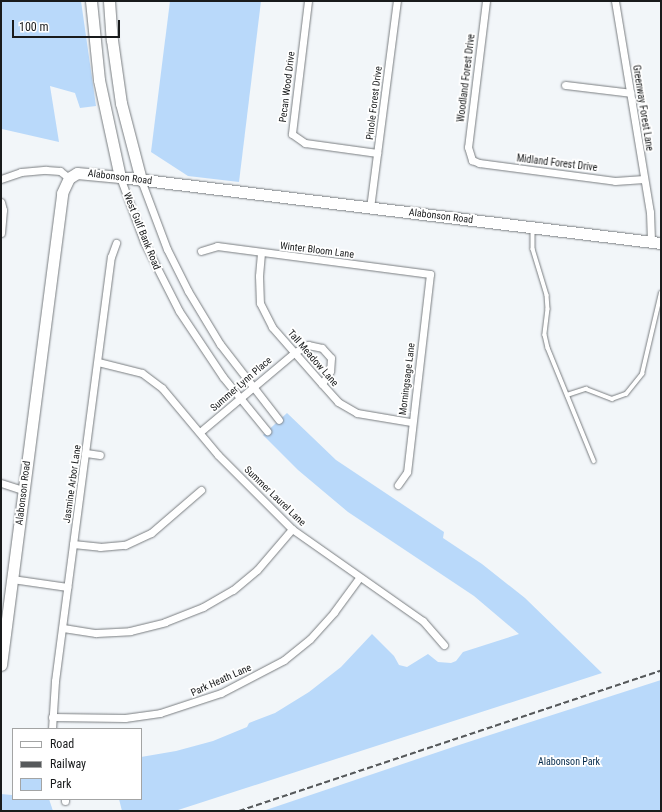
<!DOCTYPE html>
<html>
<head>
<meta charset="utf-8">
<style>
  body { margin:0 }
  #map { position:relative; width:662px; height:812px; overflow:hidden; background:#f2f6f9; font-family:"Roboto Condensed",sans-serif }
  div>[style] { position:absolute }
  .green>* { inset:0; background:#b9d9fa }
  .roads { filter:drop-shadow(0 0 1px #797d80) drop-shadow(0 0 1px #797d80) }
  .lane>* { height:3.5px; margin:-1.75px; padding:0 1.75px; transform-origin:1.75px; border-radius:1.75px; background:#fff }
  .street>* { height:7px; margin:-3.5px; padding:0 3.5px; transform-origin:3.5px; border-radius:3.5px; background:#fff }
  .secondary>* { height:11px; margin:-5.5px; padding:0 5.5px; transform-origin:5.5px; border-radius:5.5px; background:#fff }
  .rail>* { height:2px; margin-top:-1px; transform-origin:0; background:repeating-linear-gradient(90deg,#56595b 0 6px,transparent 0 9px) }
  span { translate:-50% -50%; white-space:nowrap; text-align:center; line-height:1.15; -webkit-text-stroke:3.5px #fff; paint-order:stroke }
  .street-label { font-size:10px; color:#191b1c }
  .park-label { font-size:10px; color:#052b4c }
  .frame { position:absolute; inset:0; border:2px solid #191b1c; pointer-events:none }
  .legend { position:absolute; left:12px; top:728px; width:130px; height:72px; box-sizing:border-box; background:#fff; border:1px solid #a3a4a4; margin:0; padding:5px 7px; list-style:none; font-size:12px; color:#191b1c }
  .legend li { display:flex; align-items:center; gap:8px; height:20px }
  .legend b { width:20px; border:1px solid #a3a4a4 }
  .scale { position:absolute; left:12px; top:20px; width:108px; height:18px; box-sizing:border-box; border:2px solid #191b1c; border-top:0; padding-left:5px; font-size:12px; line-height:14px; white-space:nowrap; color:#191b1c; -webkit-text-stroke:3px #fff; paint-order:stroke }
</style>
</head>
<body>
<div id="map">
  <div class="green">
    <div style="clip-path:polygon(1px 1px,81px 1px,96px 106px,80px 108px,75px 93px,50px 86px,59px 142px,2px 129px)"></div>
    <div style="clip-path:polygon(170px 1px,261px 1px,239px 182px,188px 176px,151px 152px)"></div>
    <div style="clip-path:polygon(287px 413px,336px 460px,444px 532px,443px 538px,482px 564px,525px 598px,602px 673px,175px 811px,122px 811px,119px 799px,141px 799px,141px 757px,176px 751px,213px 741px,247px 727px,249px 723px,275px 713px,309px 692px,341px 667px,372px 634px,394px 656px,399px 665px,407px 667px,428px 654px,438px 662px,451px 663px,456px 661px,463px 652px,519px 634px,474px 596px,348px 512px,298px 470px,263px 435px)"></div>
    <div style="clip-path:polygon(661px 680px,661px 811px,263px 811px,456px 746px)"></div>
    <div style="clip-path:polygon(1px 794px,12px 795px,13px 799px,49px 799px,53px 811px,1px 811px)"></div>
  </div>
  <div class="roads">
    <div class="lane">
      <div style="left:533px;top:229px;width:20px;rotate:90deg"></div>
      <div style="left:533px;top:249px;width:48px;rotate:73.1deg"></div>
      <div style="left:547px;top:295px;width:14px;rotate:86deg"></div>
      <div style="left:548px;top:309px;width:26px;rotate:97deg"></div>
      <div style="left:545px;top:335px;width:13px;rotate:77deg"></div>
      <div style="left:548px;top:348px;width:122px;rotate:67.8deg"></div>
      <div style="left:567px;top:395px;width:20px;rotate:-18deg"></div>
      <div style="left:586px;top:389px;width:28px;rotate:21deg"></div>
      <div style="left:612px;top:399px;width:15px;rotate:-20deg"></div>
      <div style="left:626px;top:394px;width:26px;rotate:-51deg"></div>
      <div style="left:642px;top:374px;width:83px;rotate:-76.8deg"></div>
    </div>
    <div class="street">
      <div style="left:308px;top:1px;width:134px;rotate:96.9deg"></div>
      <div style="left:292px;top:134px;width:16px;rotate:35deg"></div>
      <div style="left:305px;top:143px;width:73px;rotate:7.9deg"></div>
      <div style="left:486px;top:1px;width:147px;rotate:97deg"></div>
      <div style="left:468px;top:147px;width:14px;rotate:73deg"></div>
      <div style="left:472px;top:160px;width:8px;rotate:23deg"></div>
      <div style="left:479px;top:163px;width:137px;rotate:7.5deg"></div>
      <div style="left:615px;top:181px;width:29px;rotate:-4deg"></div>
      <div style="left:615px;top:1px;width:214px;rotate:80.6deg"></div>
      <div style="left:650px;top:212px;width:30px;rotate:88deg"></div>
      <div style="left:565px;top:85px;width:66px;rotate:6.9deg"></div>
      <div style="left:120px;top:177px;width:69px;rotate:69.7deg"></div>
      <div style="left:144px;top:242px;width:77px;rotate:63.1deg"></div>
      <div style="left:179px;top:311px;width:79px;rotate:56.3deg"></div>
      <div style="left:223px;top:377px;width:70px;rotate:50.8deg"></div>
      <div style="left:1px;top:179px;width:21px;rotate:-19deg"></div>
      <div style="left:21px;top:172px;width:25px;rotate:-5deg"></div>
      <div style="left:46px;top:170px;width:14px;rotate:4deg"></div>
      <div style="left:60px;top:171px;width:11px;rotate:38deg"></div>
      <div style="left:141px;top:180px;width:74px;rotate:69.4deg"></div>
      <div style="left:167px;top:249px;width:47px;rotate:63.4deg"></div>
      <div style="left:188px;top:291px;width:62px;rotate:58.9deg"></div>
      <div style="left:220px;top:344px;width:96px;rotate:52.2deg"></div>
      <div style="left:1px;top:202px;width:8px;rotate:76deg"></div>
      <div style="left:3px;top:210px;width:23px;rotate:95deg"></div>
      <div style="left:370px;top:208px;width:209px;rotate:-82.6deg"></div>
      <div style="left:201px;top:251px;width:17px;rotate:-17deg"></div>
      <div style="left:217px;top:246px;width:215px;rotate:7.5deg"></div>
      <div style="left:430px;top:274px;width:199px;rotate:96.6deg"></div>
      <div style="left:407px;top:472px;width:16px;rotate:125deg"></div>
      <div style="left:261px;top:253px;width:23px;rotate:95deg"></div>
      <div style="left:259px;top:276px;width:27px;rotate:88deg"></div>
      <div style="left:260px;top:303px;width:27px;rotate:63deg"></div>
      <div style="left:272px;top:327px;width:76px;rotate:48.7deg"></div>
      <div style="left:322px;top:384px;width:24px;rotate:48deg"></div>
      <div style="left:338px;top:402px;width:22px;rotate:30deg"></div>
      <div style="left:357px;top:413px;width:55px;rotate:9.5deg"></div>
      <div style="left:98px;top:362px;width:45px;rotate:14deg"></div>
      <div style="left:142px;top:373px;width:25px;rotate:37deg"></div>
      <div style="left:162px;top:388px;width:87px;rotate:50.1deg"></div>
      <div style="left:218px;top:455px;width:105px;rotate:45deg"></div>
      <div style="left:292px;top:529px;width:160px;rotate:35.1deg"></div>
      <div style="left:423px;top:621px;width:32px;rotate:49deg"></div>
      <div style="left:200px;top:432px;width:124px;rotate:-40.1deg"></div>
      <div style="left:295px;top:352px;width:15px;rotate:-28deg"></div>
      <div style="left:308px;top:345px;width:14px;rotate:12deg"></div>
      <div style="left:322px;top:348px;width:13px;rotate:48deg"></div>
      <div style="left:331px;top:358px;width:13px;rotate:94deg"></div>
      <div style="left:330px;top:371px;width:15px;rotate:122deg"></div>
      <div style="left:86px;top:453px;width:14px;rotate:8deg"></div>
      <div style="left:1px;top:483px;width:23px;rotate:18deg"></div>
      <div style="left:73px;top:544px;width:27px;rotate:6deg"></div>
      <div style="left:100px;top:547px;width:25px;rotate:-5deg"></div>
      <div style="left:125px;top:545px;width:29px;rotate:-25deg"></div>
      <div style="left:151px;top:533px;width:66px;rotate:-40.7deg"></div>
      <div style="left:12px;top:579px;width:56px;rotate:8.3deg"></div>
      <div style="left:63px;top:628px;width:33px;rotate:9deg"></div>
      <div style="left:96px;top:633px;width:34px;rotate:-3deg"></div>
      <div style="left:130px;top:631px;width:36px;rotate:-14deg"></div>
      <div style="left:165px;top:622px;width:41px;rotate:-21.5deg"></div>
      <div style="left:203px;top:607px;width:34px;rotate:-30deg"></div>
      <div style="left:233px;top:590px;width:31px;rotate:-40deg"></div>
      <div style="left:257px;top:570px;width:54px;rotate:-49.5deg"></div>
      <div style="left:52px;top:717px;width:73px;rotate:0.8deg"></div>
      <div style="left:125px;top:718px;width:35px;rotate:-8deg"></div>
      <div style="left:160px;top:713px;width:64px;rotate:-18.2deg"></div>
      <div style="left:221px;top:693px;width:71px;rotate:-27.6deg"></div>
      <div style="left:284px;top:660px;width:33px;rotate:-39deg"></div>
      <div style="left:310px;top:639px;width:36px;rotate:-48deg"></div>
      <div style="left:334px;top:612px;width:42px;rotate:-53.7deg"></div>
      <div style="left:52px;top:729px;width:48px;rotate:-86.4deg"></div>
      <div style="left:55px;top:681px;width:428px;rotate:-82.5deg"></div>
      <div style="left:111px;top:257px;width:15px;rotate:-70deg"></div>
      <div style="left:65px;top:799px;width:2px;rotate:90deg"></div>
    </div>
    <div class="secondary">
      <div style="left:91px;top:1px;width:79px;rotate:84.2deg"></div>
      <div style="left:99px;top:80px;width:99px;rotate:77.8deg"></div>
      <div style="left:109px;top:1px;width:39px;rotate:86deg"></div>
      <div style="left:112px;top:40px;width:64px;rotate:81.9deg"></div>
      <div style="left:121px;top:103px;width:80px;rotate:75.4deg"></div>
      <div style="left:1px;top:665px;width:476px;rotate:-82.6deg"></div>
      <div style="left:62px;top:193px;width:17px;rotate:-65deg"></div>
      <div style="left:69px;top:178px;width:9px;rotate:-32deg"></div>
      <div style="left:77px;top:173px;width:43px;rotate:5.3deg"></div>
      <div style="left:120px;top:177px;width:545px;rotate:6.96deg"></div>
    </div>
  </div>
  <div class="rail">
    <div style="left:239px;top:811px;width:445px;rotate:-18.4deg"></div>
  </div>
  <div class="street-label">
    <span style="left:466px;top:78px;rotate:-83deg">Woodland Forest Drive</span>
    <span style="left:287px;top:87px;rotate:-83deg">Pecan Wood Drive</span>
    <span style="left:374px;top:103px;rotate:-83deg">Pinole Forest Drive</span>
    <span style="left:643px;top:108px;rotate:81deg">Greenway Forest Lane</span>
    <span style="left:557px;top:163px;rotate:7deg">Midland Forest Drive</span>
    <span style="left:120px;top:177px;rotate:7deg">Alabonson Road</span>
    <span style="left:441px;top:216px;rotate:7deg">Alabonson Road</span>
    <span style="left:142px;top:231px;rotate:68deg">West Gulf Bank Road</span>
    <span style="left:317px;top:250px;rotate:7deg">Winter Bloom Lane</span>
    <span style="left:313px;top:358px;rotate:49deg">Tall Meadow Lane</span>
    <span style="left:407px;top:379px;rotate:-83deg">Morningsage Lane</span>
    <span style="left:241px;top:384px;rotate:-41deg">Summer Lynn Place</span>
    <span style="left:72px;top:484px;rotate:-82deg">Jasmine Arbor Lane</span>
    <span style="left:23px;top:493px;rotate:-83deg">Alabonson Road</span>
    <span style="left:275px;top:496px;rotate:44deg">Summer Laurel Lane</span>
    <span style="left:221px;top:680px;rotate:-24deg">Park Heath Lane</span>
  </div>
  <div class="park-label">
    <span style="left:569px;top:762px">Alabonson Park</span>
  </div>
  <div class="frame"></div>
  <ul class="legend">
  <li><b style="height:5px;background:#fff"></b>Road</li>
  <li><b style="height:5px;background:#56595b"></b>Railway</li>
  <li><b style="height:11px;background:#b9d9fa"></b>Park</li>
  </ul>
  <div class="scale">100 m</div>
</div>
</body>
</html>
